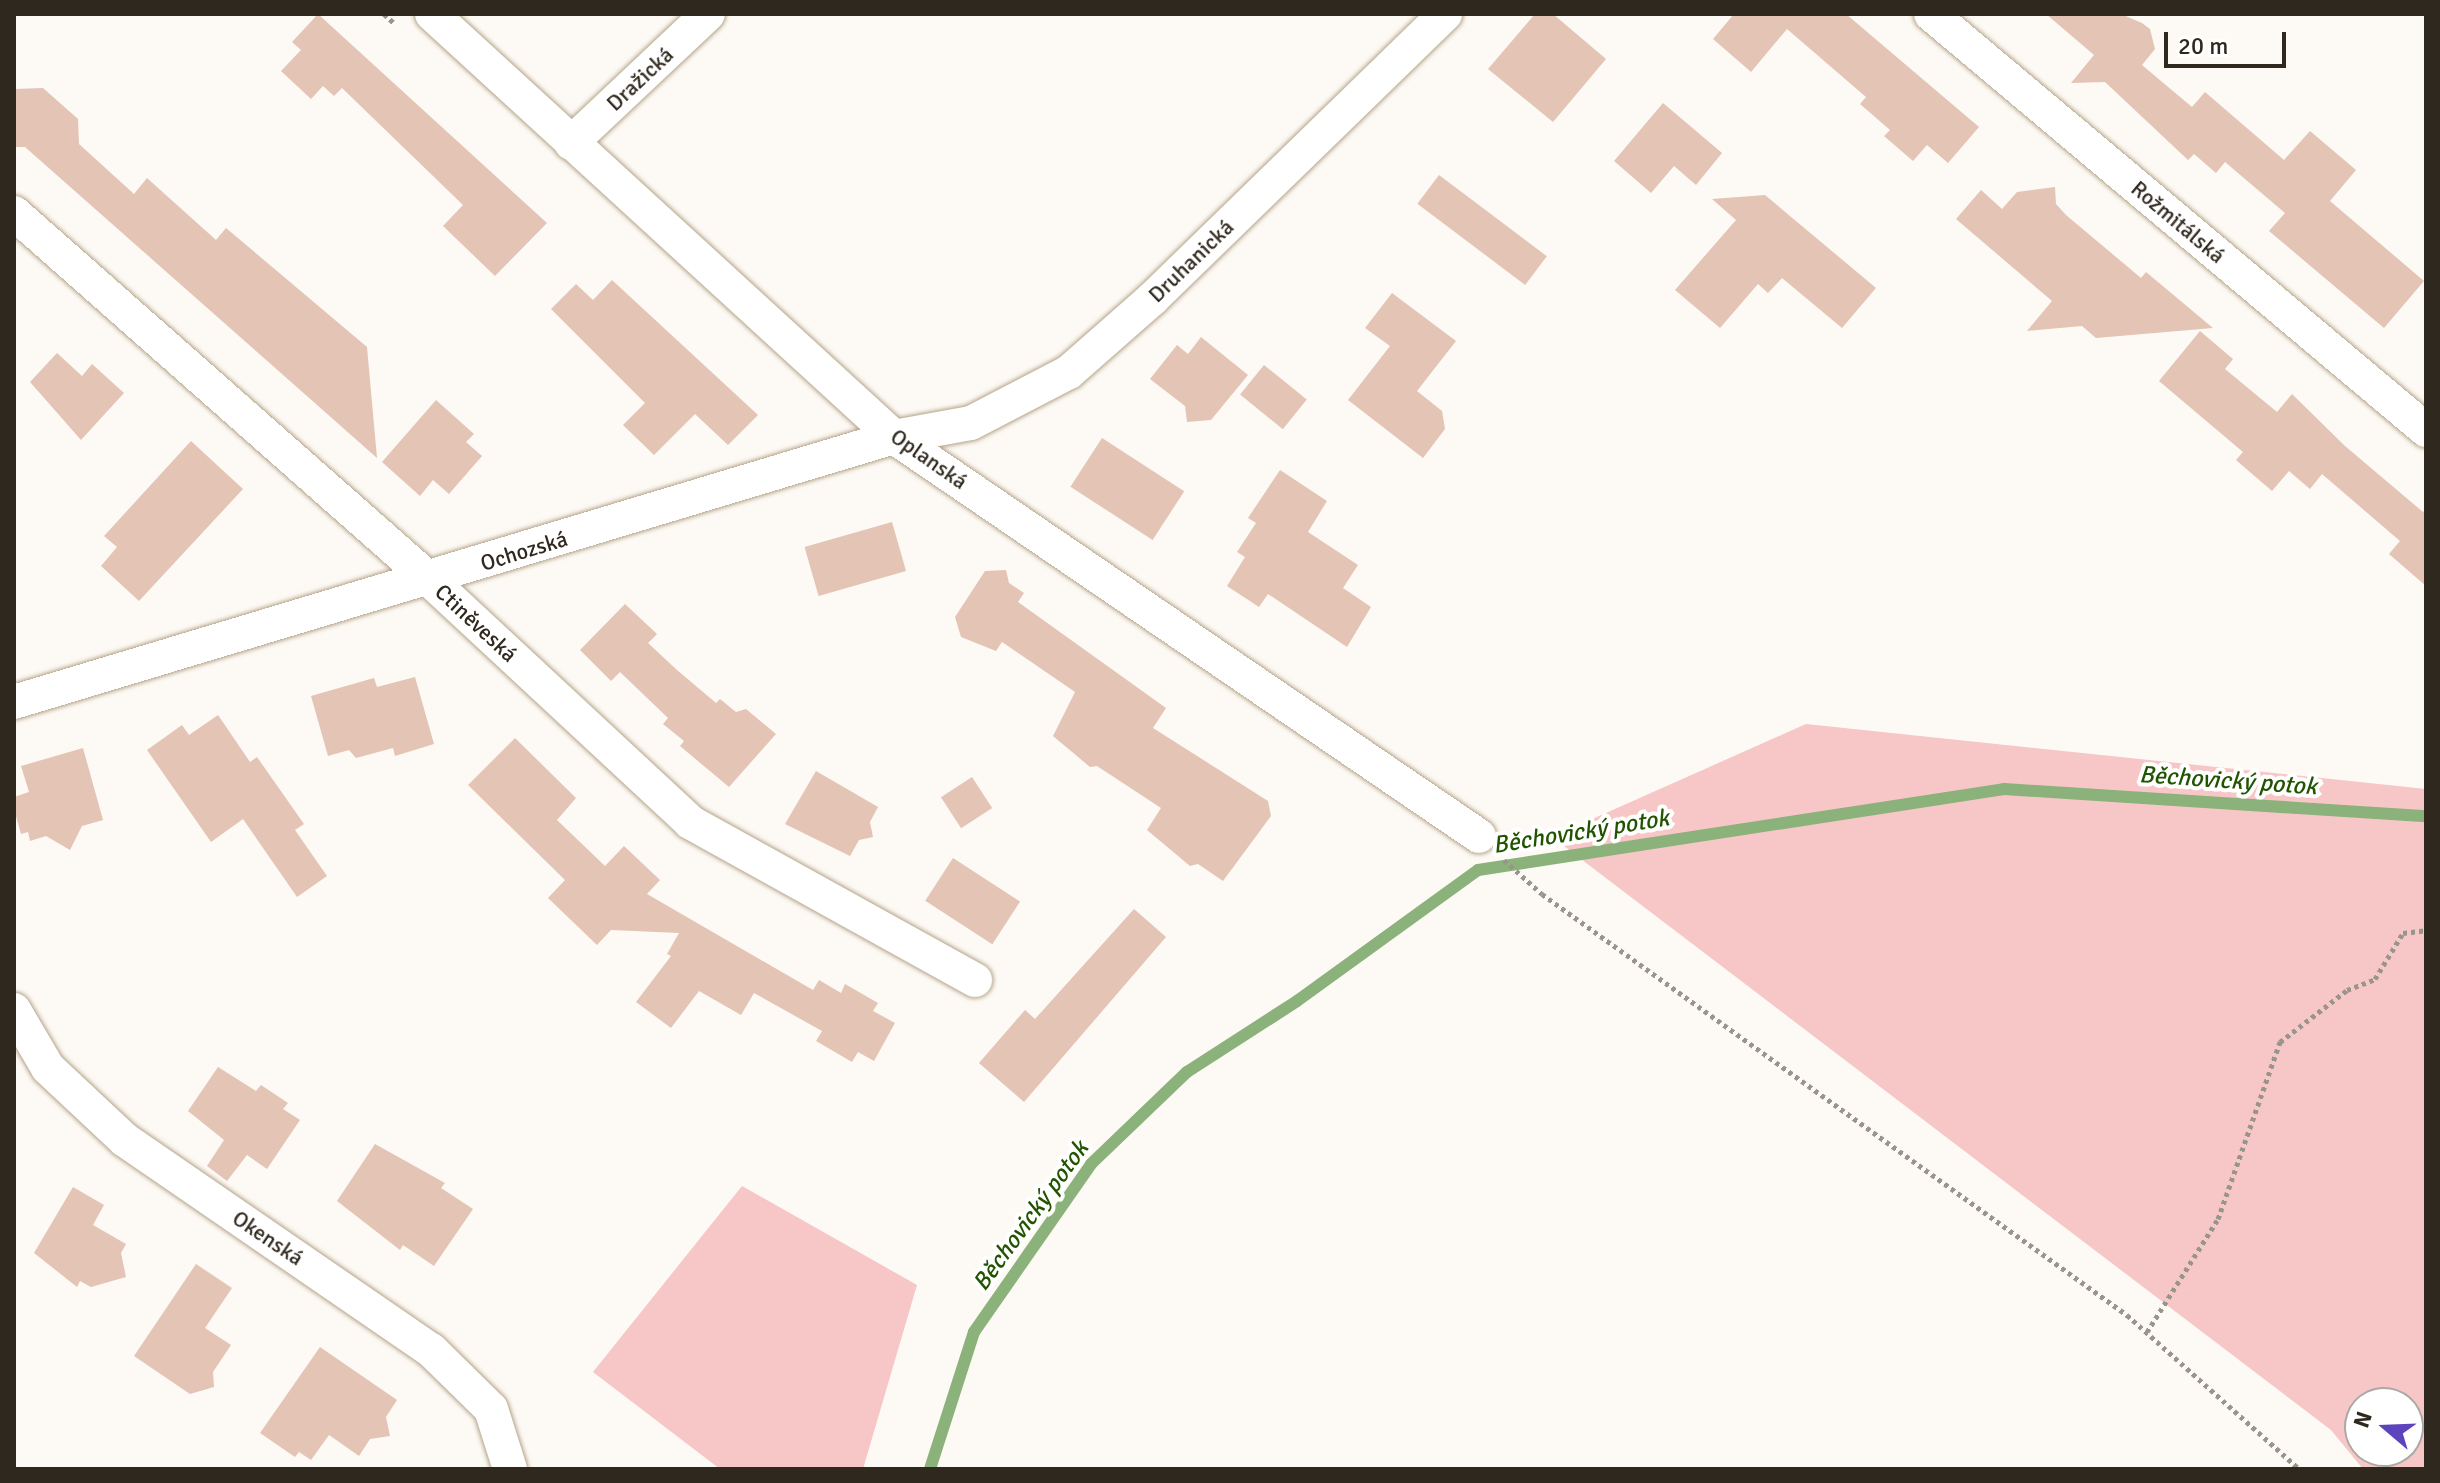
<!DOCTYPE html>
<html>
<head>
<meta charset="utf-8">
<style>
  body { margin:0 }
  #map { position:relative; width:2440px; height:1483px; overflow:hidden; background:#fdf9f4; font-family:Signika,sans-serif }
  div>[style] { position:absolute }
  .green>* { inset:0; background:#f7c6c7 }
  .stream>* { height:12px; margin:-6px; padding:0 6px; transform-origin:6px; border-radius:6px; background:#8ab27a }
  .building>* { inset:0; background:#e3c4b5; transform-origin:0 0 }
  .path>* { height:5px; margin-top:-2.5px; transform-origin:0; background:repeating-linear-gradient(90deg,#99948c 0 4px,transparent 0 8px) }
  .roads { filter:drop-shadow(0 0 2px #b5a48a) drop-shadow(0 0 2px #b5a48a) }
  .minor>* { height:34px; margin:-17px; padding:0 17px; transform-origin:17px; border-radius:17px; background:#fff }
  span { translate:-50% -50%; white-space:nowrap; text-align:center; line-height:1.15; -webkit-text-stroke:8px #fff; paint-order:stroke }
  .street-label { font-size:22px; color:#2f281e }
  .water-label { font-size:24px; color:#215400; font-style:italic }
  .frame { position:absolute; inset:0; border:16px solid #2f281e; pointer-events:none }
  .north { position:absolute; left:2344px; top:1387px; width:80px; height:80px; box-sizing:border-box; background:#fff; border:2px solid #aca9a5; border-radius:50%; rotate:289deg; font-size:22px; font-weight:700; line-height:32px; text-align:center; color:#2f281e }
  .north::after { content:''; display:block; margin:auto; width:28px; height:36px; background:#5e44bc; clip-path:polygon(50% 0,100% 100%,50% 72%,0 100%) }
  .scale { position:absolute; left:2164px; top:32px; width:122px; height:36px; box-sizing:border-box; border:4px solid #2f281e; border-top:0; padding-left:10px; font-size:24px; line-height:28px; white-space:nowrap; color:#2f281e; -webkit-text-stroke:6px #fff; paint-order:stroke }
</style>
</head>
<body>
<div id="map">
  <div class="green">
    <div style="clip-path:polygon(evenodd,1806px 724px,2426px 789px,2426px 1469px,2363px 1469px,2331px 1430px,1552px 837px,1806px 724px,2360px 1403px,2408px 1403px,2408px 1451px,2360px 1451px,2360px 1403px)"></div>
    <div style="clip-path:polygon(742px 1186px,917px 1285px,863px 1469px,720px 1469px,593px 1372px)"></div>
  </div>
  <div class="stream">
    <div style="left:930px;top:1469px;width:144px;rotate:-72.2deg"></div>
    <div style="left:974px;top:1332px;width:205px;rotate:-55.1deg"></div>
    <div style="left:1091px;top:1164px;width:133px;rotate:-43.8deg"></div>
    <div style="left:1187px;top:1072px;width:131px;rotate:-32.8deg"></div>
    <div style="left:1297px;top:1001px;width:223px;rotate:-35.9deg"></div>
    <div style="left:1478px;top:870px;width:532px;rotate:-8.75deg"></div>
    <div style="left:2004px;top:789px;width:423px;rotate:3.7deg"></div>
  </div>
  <div class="building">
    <div style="clip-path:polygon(318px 14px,547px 223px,495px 276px,443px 226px,463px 205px,342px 88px,334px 96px,323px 86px,311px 99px,281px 71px,301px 50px,292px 42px)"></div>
    <div style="clip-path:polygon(1535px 14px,1553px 14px,1606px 59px,1553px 122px,1488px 69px)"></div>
    <div style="clip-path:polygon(1734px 14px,1846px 14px,1979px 127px,1948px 163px,1927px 145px,1913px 161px,1884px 136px,1890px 130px,1860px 104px,1866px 97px,1787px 29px,1751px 72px,1713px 39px)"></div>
    <div style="clip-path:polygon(2046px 14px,2121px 14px,2142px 23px,2150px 29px,2155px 49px,2142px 65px,2192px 107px,2205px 92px,2284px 160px,2310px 131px,2356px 170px,2330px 201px,2424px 281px,2384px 328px,2269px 231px,2285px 213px,2225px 162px,2216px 173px,2194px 154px,2188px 160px,2105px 82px,2071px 83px,2094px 55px)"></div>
    <div style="clip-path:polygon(43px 88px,78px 119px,79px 144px,134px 194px,147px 178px,216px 240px,226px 228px,367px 347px,377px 458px,25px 147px,14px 147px,14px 89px)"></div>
    <div style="clip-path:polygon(1663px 103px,1722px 153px,1696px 185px,1674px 166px,1651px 193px,1614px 161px)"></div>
    <div style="left:1439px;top:175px;width:135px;height:36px;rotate:37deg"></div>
    <div style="clip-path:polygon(2055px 187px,2056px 204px,2066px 215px,2141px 278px,2146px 272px,2213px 328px,2096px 338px,2082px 326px,2027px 331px,2052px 301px,1956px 219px,1981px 190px,2002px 209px,2017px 192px)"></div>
    <div style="clip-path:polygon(1765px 195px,1876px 288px,1842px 328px,1782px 278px,1768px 293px,1758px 284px,1720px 328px,1675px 290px,1736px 220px,1712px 199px)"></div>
    <div style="clip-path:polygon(612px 280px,758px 415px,728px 445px,695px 414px,654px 455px,623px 425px,645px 403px,551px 309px,576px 284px,593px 300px)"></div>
    <div style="clip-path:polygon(1392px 293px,1456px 341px,1417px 391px,1442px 411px,1445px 429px,1423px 458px,1348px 400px,1390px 346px,1365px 328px)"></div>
    <div style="clip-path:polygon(2200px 331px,2233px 359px,2225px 369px,2277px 412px,2292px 394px,2345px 446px,2423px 512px,2426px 508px,2426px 586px,2389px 554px,2400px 541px,2322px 474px,2310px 489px,2289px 471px,2272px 491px,2236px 460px,2243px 452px,2159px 381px)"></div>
    <div style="clip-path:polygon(1201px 337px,1248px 375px,1211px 420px,1187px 422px,1185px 406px,1150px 379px,1177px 345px,1188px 354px)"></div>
    <div style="clip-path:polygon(57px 353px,82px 376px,92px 364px,124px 393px,81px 440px,30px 382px)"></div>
    <div style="left:1264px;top:365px;width:55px;height:38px;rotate:39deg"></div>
    <div style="clip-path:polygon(436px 400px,474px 434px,466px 442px,482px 456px,449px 494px,433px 480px,420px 496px,382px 462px)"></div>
    <div style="left:1102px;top:438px;width:98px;height:58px;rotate:33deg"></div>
    <div style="clip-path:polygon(191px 441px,243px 489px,139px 601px,101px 566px,117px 547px,104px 536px)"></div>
    <div style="clip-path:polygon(1280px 470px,1327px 501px,1308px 532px,1358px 565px,1343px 588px,1371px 607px,1347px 647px,1268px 594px,1259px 607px,1227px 586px,1245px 557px,1237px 552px,1256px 523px,1248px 518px)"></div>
    <div style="left:892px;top:522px;width:51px;height:91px;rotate:74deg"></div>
    <div style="clip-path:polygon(1006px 570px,1009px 583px,1024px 593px,1018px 602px,1166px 708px,1153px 728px,1268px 801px,1271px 816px,1223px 881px,1198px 864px,1190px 866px,1147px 830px,1161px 808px,1097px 766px,1090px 767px,1053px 736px,1075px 692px,1002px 642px,996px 651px,961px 637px,955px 617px,985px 571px)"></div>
    <div style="clip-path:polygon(625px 604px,657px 634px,648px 643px,677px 670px,716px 703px,720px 699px,736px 712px,746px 709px,776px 734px,729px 787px,680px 746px,684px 741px,663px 724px,668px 718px,620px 672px,611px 681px,580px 650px)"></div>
    <div style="clip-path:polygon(415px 677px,434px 744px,395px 756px,393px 748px,356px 758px,349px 750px,328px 756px,311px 696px,374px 678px,377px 687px)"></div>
    <div style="clip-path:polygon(218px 715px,250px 762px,257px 757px,304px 824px,295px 830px,327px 876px,297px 897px,243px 819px,211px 842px,147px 750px,182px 725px,189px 735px)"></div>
    <div style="clip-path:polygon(515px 738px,576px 798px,557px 820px,605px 866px,624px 846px,660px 880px,647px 894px,813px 990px,819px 980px,841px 993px,845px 984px,878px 1003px,873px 1011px,895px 1023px,874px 1061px,858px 1052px,852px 1062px,816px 1041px,822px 1031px,754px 993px,741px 1015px,699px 991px,671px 1028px,636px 1002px,671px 956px,667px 954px,679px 933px,611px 930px,597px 945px,548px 898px,565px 880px,468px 785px)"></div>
    <div style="clip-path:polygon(83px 748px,103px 820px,82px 826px,70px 850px,46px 836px,30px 841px,28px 832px,21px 834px,14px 809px,14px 797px,29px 792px,21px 766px)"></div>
    <div style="clip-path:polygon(816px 771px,878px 807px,870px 822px,873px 837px,859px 840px,850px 856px,785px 824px)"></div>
    <div style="left:972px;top:777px;width:37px;height:37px;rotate:57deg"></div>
    <div style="left:953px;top:858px;width:80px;height:51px;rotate:33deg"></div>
    <div style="clip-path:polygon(1134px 909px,1166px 937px,1024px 1102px,979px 1063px,1025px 1010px,1035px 1019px)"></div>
    <div style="clip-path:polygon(218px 1067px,256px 1091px,261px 1085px,288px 1103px,283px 1109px,300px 1120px,267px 1169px,247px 1155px,227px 1181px,207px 1166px,224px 1140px,188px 1111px)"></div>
    <div style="clip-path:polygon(375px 1144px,445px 1183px,441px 1188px,473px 1209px,434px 1266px,403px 1245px,400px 1250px,337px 1201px)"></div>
    <div style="clip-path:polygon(73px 1187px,104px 1205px,93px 1225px,126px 1244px,121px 1253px,126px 1277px,91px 1287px,80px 1281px,77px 1287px,34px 1253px)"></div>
    <div style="clip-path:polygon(196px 1264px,232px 1288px,205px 1328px,231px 1345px,213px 1372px,214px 1387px,190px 1394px,134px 1356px)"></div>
    <div style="clip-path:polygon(320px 1347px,397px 1400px,386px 1417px,390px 1436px,370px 1439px,359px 1456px,329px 1435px,311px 1460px,299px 1452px,295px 1457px,260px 1433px)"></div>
  </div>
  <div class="path">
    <div style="left:384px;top:14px;width:13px;rotate:42deg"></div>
    <div style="left:1504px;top:860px;width:51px;rotate:41.8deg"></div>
    <div style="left:1542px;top:894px;width:721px;rotate:35.74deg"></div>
    <div style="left:2127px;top:1315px;width:231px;rotate:41.8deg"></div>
    <div style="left:2147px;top:1332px;width:133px;rotate:-57.9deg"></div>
    <div style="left:2218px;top:1219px;width:188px;rotate:-70.7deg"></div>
    <div style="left:2280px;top:1042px;width:85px;rotate:-37.8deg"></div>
    <div style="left:2347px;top:990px;width:30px;rotate:-21deg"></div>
    <div style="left:2375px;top:979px;width:54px;rotate:-58.7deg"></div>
    <div style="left:2403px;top:933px;width:23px;rotate:-7deg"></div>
  </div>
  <div class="roads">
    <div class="minor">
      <div style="left:432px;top:14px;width:626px;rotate:42.48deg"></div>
      <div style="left:894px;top:437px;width:708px;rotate:34.3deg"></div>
      <div style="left:1931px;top:14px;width:647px;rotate:40.04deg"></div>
      <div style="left:571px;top:143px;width:188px;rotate:-43.3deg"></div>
      <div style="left:14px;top:213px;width:555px;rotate:41.42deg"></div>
      <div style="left:430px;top:580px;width:355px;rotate:42.9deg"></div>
      <div style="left:690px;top:822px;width:326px;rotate:29deg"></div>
      <div style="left:14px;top:702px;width:919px;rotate:-16.76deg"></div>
      <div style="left:894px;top:437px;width:78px;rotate:-10.3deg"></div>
      <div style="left:971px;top:423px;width:110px;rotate:-27.5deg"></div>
      <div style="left:1069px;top:372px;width:111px;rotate:-41.3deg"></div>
      <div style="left:1152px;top:299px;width:409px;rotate:-44.2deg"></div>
      <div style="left:14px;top:1010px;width:67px;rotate:59.6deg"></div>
      <div style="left:48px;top:1068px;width:105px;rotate:43.1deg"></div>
      <div style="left:125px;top:1140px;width:371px;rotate:34.5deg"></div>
      <div style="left:431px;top:1350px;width:84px;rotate:44.5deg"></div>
      <div style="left:491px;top:1409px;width:63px;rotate:72.4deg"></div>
    </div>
  </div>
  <div class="street-label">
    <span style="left:640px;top:79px;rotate:-43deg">Dražická</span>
    <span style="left:2178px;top:222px;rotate:40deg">Rožmitálská</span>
    <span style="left:1191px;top:261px;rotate:-44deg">Druhanická</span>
    <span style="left:929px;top:459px;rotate:35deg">Oplanská</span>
    <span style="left:524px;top:551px;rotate:-17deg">Ochozská</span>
    <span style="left:476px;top:623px;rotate:43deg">Ctiněveská</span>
    <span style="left:268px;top:1238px;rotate:34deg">Okenská</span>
  </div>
  <div class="water-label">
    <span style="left:2228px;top:781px;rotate:4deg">Běchovický potok</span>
    <span style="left:1581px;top:832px;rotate:-9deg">Běchovický potok</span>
    <span style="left:1031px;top:1216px;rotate:-54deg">Běchovický potok</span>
  </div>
  <div class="frame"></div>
  <div class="north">N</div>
  <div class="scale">20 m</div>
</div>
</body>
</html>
